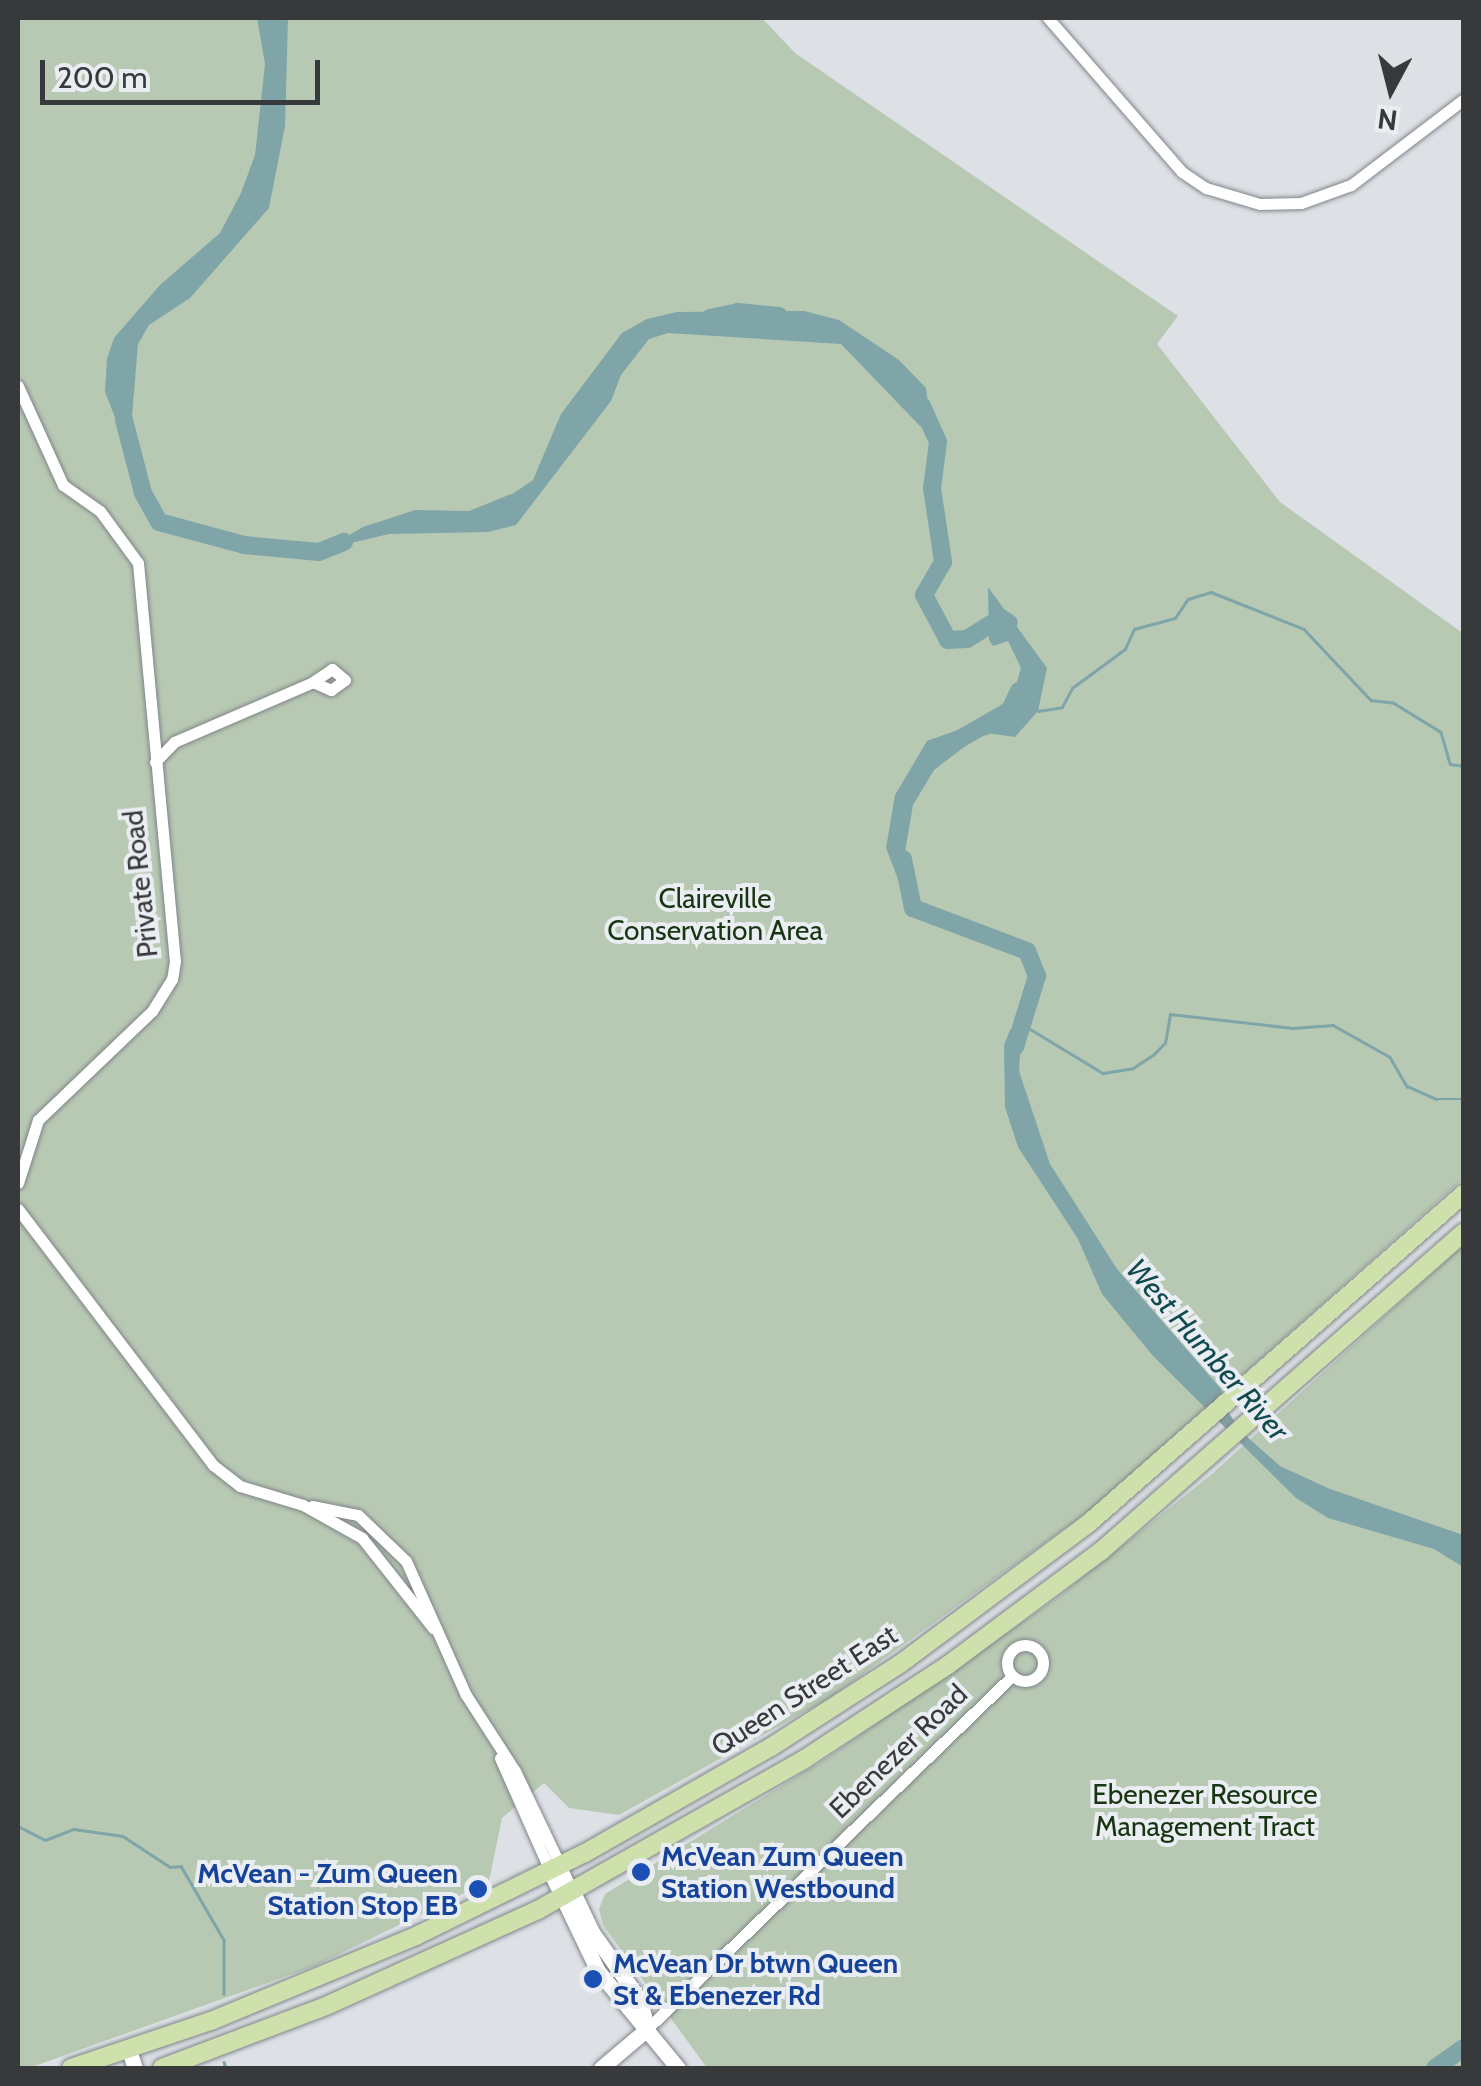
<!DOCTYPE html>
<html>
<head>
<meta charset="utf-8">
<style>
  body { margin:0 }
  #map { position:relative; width:1481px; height:2086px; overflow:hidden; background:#dde1e6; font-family:Cabin,sans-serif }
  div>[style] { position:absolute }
  .green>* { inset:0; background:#b7c9b3 }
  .water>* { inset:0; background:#7fa5a9 }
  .stream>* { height:2.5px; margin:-1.25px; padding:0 1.25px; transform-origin:1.25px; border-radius:1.25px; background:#7fa5a9 }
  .river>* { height:18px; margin:-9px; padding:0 9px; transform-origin:9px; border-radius:9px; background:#7fa5a9 }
  .roads { filter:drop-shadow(0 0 2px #818589) drop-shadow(0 0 2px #818589) }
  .street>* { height:11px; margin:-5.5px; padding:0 5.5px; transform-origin:5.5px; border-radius:5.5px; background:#fff }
  .street>.ring { margin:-5.5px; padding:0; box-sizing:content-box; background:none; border:11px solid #fff; border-radius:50% }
  .secondary>* { height:15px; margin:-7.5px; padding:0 7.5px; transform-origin:7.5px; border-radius:7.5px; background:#fff }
  .primary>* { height:18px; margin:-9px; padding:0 9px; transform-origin:9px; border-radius:9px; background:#cee0ac }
  .dots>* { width:28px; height:28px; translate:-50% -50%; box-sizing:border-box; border:5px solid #eaeef3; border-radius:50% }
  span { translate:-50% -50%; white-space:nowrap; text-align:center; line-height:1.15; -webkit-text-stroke:8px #eaeef3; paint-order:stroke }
  .street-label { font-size:28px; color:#38393b }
  .park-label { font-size:28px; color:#173510 }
  .transit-label { font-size:28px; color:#164399; font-weight:700 }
  .left { translate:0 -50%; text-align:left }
  .right { translate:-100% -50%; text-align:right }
  .water-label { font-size:30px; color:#114a4f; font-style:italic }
  .frame { position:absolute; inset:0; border:20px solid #38393b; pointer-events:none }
  .north { position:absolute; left:1341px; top:40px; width:100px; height:100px; -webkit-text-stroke:8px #eaeef3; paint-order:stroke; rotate:187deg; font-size:28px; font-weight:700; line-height:40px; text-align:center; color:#38393b }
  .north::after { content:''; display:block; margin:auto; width:35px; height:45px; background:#38393b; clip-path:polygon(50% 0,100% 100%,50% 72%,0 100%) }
  .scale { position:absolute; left:40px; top:60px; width:280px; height:45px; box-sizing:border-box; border:5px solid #38393b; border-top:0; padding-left:12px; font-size:30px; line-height:35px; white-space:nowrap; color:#38393b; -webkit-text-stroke:8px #eaeef3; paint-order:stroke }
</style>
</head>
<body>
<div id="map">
  <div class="green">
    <div style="clip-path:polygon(18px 18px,762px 18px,795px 53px,1178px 316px,1157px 344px,1280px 502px,1464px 634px,1463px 1179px,1090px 1510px,831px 1697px,619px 1815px,569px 1808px,544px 1783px,502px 1818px,489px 1881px,315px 1966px,29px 2068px,18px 2068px)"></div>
    <div style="clip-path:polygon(1463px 1245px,1463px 2068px,707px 2068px,603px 1925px,599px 1909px,605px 1894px,827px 1758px,1053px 1601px,1212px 1474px)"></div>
  </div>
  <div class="water">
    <div style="clip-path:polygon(257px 18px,288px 18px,285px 126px,269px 208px,190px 298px,149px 325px,138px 344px,129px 453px,105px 392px,107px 359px,114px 338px,160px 285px,220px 233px,241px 193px,255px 155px,265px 64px)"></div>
    <div style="clip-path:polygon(804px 311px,839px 320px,899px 360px,926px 388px,931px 428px,920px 426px,841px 344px,668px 333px,649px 339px,621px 375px,611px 401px,516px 525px,488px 532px,389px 534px,326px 549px,363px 527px,415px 510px,469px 511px,514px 493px,533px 480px,561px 414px,622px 333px,647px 319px,677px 312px)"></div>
    <div style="clip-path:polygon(988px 587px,1047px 668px,1038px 711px,1015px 737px,987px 733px,1008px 712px,1021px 668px,1008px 641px,993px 646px,989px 640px)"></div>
    <div style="clip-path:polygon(963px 728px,981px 734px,934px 770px,913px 805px,905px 852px,918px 914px,911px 913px,886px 848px,895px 795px,927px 741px)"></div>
    <div style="clip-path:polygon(1022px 1024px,1019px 1071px,1050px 1164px,1117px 1269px,1221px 1389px,1222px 1404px,1244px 1434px,1280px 1466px,1330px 1489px,1463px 1535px,1463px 1567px,1434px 1549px,1328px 1518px,1296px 1498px,1153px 1356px,1102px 1294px,1078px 1239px,1018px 1147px,1005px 1107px,1004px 1045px,1010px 1030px)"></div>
  </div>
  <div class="stream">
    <div style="left:1038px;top:711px;width:24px;rotate:-9deg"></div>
    <div style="left:1062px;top:707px;width:21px;rotate:-62deg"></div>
    <div style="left:1072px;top:688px;width:66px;rotate:-36.3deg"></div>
    <div style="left:1125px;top:649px;width:22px;rotate:-66deg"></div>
    <div style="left:1134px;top:629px;width:42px;rotate:-15deg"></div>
    <div style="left:1175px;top:618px;width:23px;rotate:-56deg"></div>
    <div style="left:1188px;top:599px;width:24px;rotate:-17deg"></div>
    <div style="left:1211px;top:592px;width:100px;rotate:21.7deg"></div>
    <div style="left:1304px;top:629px;width:98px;rotate:46.7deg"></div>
    <div style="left:1371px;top:700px;width:23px;rotate:7deg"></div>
    <div style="left:1394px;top:703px;width:55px;rotate:31.7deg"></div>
    <div style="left:1441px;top:732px;width:33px;rotate:74deg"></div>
    <div style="left:1450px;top:764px;width:14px;rotate:8deg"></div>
    <div style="left:981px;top:734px;width:6px;rotate:-9deg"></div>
    <div style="left:1022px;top:1024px;width:95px;rotate:31.2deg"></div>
    <div style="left:1103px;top:1073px;width:30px;rotate:-9deg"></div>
    <div style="left:1133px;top:1068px;width:24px;rotate:-33deg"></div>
    <div style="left:1153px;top:1055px;width:17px;rotate:-45deg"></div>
    <div style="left:1165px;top:1043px;width:29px;rotate:-80deg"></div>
    <div style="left:1170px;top:1014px;width:123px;rotate:6.5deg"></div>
    <div style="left:1292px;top:1028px;width:41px;rotate:-4.2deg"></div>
    <div style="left:1333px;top:1025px;width:65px;rotate:29.3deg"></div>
    <div style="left:1390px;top:1057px;width:34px;rotate:60deg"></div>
    <div style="left:1407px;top:1086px;width:32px;rotate:24deg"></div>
    <div style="left:1436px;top:1099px;width:28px"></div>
    <div style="left:18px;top:1826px;width:30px;rotate:27deg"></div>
    <div style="left:45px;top:1840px;width:31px;rotate:-21deg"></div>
    <div style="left:74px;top:1829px;width:49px;rotate:8.1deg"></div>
    <div style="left:123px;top:1836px;width:56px;rotate:33.4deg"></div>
    <div style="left:170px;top:1867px;width:11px;rotate:-5deg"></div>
    <div style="left:181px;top:1866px;width:86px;rotate:59.8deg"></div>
    <div style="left:224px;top:1940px;width:54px;rotate:90deg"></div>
    <div style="left:224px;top:2062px;width:6px;rotate:72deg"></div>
  </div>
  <div class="river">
    <div style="left:710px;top:318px;width:29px;rotate:-12deg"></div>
    <div style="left:738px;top:312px;width:41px;rotate:5.6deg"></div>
    <div style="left:922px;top:406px;width:39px;rotate:66deg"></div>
    <div style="left:938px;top:442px;width:46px;rotate:97.4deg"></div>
    <div style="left:932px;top:488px;width:75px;rotate:81.5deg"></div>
    <div style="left:943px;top:562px;width:38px;rotate:120deg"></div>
    <div style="left:924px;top:595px;width:51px;rotate:61.9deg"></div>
    <div style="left:948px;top:640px;width:19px;rotate:-3deg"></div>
    <div style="left:967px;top:639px;width:40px;rotate:-32deg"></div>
    <div style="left:1001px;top:618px;width:9px;rotate:32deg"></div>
    <div style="left:124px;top:420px;width:75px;rotate:75.4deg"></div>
    <div style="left:143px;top:493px;width:33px;rotate:61deg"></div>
    <div style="left:159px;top:522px;width:88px;rotate:15.1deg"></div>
    <div style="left:244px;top:545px;width:75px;rotate:5.3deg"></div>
    <div style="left:319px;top:552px;width:27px;rotate:-22deg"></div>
    <div style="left:960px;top:739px;width:58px;rotate:-30.1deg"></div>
    <div style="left:1010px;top:710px;width:21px;rotate:-65deg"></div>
    <div style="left:903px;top:859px;width:50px;rotate:78.5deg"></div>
    <div style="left:913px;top:908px;width:122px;rotate:20.7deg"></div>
    <div style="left:1027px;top:951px;width:27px;rotate:68deg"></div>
    <div style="left:1037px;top:976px;width:74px;rotate:107.2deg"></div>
    <div style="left:1435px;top:2068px;width:35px;rotate:-35deg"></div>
  </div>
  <div class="roads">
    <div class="street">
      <div style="left:1048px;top:18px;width:204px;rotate:49deg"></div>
      <div style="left:1182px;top:172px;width:29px;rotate:34deg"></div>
      <div style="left:1206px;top:188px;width:56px;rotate:16.5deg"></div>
      <div style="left:1260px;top:204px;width:41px;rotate:-1.4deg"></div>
      <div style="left:1301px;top:203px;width:53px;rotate:-19.8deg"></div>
      <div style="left:1351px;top:185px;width:142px;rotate:-37.3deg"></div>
      <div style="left:18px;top:386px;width:109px;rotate:65.6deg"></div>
      <div style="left:63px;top:485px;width:45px;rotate:35.1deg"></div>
      <div style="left:100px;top:511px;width:64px;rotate:53.8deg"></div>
      <div style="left:138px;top:563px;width:400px;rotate:84.7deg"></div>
      <div style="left:175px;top:961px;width:18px;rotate:99deg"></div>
      <div style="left:172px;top:979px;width:38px;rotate:122deg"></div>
      <div style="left:152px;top:1011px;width:158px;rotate:136.3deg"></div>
      <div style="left:38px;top:1120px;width:66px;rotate:107.6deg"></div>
      <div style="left:155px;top:762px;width:28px;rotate:-46deg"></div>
      <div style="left:174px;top:742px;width:151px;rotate:-23.3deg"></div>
      <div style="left:313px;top:682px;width:20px;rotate:24deg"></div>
      <div style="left:331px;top:690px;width:17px;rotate:-36deg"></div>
      <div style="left:345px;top:680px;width:17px;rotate:-140deg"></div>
      <div style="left:332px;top:669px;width:23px;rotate:146deg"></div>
      <div style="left:18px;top:1209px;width:322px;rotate:52.7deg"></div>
      <div style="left:213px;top:1465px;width:34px;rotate:38deg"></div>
      <div style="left:240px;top:1486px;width:66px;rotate:16.8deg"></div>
      <div style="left:303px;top:1505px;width:68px;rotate:29.2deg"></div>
      <div style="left:362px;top:1538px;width:115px;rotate:51.7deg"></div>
      <div style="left:312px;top:1506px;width:47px;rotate:11.1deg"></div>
      <div style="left:358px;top:1515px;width:66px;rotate:43.8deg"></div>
      <div style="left:406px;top:1561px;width:147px;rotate:65.9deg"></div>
      <div style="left:466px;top:1695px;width:90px;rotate:57.2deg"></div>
      <div style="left:515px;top:1771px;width:134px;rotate:64.4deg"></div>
      <div class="ring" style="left:1007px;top:1645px;width:25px;height:25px"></div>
      <div style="left:500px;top:1758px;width:124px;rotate:66.1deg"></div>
      <div style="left:647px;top:2029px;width:508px;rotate:-44.04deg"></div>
    </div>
    <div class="secondary">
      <div style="left:550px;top:1871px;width:111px;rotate:64.4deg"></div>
      <div style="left:598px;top:1971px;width:126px;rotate:50.5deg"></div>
      <div style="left:573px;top:1892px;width:44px;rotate:64.6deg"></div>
      <div style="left:592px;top:1932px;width:83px;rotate:54.8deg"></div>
      <div style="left:640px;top:2000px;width:30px;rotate:76deg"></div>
      <div style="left:129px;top:2050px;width:19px;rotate:72deg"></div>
      <div style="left:601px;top:2068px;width:60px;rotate:-40.3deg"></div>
    </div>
    <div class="primary">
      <div style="left:71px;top:2068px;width:148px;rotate:-18.6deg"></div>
      <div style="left:211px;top:2021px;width:222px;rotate:-22.5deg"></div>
      <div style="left:416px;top:1936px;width:188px;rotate:-26.2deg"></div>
      <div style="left:585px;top:1853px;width:214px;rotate:-29.7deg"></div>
      <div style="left:771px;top:1747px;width:153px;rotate:-32.8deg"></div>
      <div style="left:900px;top:1664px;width:236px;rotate:-36.7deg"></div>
      <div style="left:1089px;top:1523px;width:500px;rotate:-41.3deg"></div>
      <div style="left:162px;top:2068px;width:175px;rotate:-20.7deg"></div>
      <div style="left:326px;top:2006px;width:233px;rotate:-24.4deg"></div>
      <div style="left:538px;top:1910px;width:305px;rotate:-29.5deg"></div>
      <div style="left:803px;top:1760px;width:173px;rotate:-33.2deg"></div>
      <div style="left:948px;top:1665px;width:191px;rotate:-36.7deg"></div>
      <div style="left:1101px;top:1551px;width:483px;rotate:-41.3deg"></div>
    </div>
  </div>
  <div class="dots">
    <div style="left:641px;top:1872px;background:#1a4fb4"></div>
    <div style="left:478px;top:1889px;background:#1a4fb4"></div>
    <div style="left:593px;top:1979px;background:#1a4fb4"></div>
  </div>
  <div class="street-label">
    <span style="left:140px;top:884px;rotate:-96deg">Private Road</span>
    <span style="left:804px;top:1690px;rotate:-33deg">Queen Street East</span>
    <span style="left:898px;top:1751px;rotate:-44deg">Ebenezer Road</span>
  </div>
  <div class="park-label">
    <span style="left:715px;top:914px">Claireville<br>Conservation Area</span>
    <span style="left:1205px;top:1810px">Ebenezer Resource<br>Management Tract</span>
  </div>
  <div class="transit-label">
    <span class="left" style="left:661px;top:1872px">McVean Zum Queen<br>Station Westbound</span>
    <span class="right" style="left:458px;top:1889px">McVean - Zum Queen<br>Station Stop EB</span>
    <span class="left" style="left:613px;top:1979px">McVean Dr btwn Queen<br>St &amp; Ebenezer Rd</span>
  </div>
  <div class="water-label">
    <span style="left:1207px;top:1350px;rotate:49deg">West Humber River</span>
  </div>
  <div class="frame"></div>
  <div class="north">N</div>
  <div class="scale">200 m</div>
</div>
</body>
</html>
